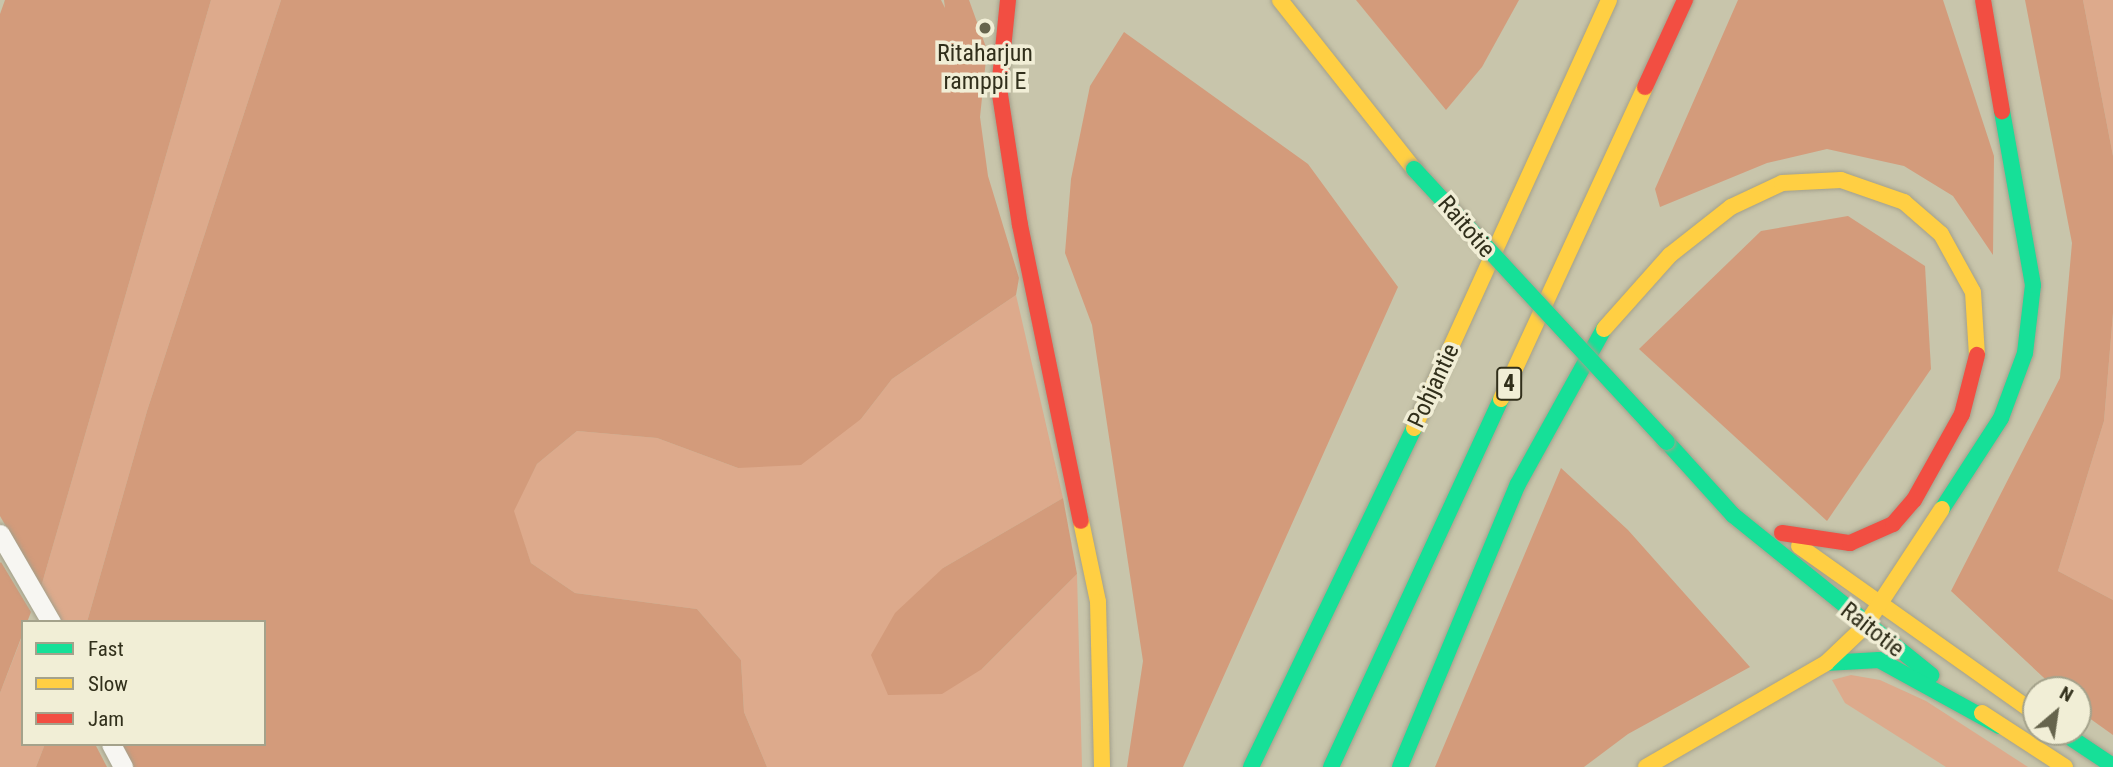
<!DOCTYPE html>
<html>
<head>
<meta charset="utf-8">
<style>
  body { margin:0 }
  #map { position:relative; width:2113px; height:767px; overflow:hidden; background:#c8c5ab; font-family:"Roboto Condensed",sans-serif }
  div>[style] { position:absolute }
  .green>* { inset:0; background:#ddaa8c }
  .forest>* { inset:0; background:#d39b7b }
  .roads { filter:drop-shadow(0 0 2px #a3a08b) drop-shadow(0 0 2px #a3a08b) }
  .street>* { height:19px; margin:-9.5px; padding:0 9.5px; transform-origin:9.5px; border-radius:9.5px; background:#f7f6f2 }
  .fast>* { height:16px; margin:-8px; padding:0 8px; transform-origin:8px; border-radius:8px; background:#16e098 }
  .slow>* { height:16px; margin:-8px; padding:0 8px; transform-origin:8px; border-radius:8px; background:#ffcf43 }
  .jam>* { height:16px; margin:-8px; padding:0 8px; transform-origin:8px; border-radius:8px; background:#f24e42 }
  .bridges { filter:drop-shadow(0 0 2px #a3a08b) drop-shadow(0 0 2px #a3a08b) }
  .fast-bridge>* { height:16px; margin:-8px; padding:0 8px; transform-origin:8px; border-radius:8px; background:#16e098 }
  .dots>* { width:19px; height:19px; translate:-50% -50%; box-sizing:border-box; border:4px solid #f1eed6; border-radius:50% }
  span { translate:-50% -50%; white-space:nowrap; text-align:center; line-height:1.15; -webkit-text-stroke:7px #f1eed6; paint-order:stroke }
  .shield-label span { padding:2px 5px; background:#f1eed6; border:2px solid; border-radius:5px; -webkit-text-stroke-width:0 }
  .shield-label { font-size:23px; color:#312f1b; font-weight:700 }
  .poi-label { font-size:24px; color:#312f1b }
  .street-label { font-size:24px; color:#312f1b }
  .legend { position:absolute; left:21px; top:620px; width:245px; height:126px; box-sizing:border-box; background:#f1eed6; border:2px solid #a4a28b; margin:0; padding:9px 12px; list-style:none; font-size:21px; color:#312f1b }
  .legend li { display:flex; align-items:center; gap:14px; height:35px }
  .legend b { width:35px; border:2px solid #a4a28b }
  .north { position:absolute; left:2022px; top:676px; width:70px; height:70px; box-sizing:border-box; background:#f1eed6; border:2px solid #a4a28b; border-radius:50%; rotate:29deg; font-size:19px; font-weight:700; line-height:28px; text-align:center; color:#312f1b }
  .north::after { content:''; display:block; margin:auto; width:24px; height:32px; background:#66644d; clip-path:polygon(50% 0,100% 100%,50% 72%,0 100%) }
</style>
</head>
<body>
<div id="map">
  <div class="green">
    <div style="clip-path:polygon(211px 0,281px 0,147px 411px,87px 622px,57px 622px,41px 587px)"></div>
    <div style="clip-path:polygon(2083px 0,2113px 0,2113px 156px)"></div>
    <div style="clip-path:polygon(1016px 295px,1063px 498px,943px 568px,982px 669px,1077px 574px,1082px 767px,767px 767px,744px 712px,741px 660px,697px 609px,575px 593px,531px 563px,513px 511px,537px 464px,577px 431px,657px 438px,738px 468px,861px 419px,892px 379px)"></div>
    <div style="clip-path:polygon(2113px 313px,2113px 600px,2058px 571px,2104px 421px)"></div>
    <div style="clip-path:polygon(23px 634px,23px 744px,45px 744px,36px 767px,0 767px,0 693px)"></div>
    <div style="clip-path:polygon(1851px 675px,1880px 680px,1926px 701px,2028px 767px,1946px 767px,1845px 703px,1832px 680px)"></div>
  </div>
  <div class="forest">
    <div style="clip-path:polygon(5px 0,211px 0,41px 587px,0 516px,0 14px)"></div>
    <div style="clip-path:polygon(281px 0,941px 0,945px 8px,944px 0,969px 0,987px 50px,980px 117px,988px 176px,1019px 278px,1016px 295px,892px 379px,861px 419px,801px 465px,738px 468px,657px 438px,577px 431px,537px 464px,514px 511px,531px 563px,575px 593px,697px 609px,741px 660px,744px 712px,767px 767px,133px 767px,121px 744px,264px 744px,264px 622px,87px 622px,147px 411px)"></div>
    <div style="clip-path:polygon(1356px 0,1519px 0,1482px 67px,1446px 110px)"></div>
    <div style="clip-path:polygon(1738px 0,1943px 0,1994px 156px,1993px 255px,1953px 196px,1904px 166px,1827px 149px,1767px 163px,1660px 207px,1655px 189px)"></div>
    <div style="clip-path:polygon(2025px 0,2083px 0,2113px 156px,2113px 313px,2104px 421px,2058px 571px,2113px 600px,2113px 735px,2078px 710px,2078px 690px,2057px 690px,1951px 591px,2060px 378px,2072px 243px)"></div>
    <div style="clip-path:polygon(1124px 32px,1308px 164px,1398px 287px,1183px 767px,1127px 767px,1143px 661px,1092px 325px,1065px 253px,1071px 179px,1090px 86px)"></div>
    <div style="clip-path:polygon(1848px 216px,1925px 266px,1931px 369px,1827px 521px,1639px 349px,1761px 231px)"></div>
    <div style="clip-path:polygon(1561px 468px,1628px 530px,1750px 667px,1628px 734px,1584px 767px,1435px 767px)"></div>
    <div style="clip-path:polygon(1063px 498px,1077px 574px,982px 669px,942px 694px,888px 695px,871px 655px,895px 613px,943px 568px)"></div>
    <div style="clip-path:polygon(1px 562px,31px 612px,0 693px,0 563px)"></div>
    <div style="clip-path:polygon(45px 744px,95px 744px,107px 767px,36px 767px)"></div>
  </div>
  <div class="roads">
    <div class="street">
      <div style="left:0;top:534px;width:102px;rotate:59.9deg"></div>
      <div style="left:111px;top:744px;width:26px;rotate:62deg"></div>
    </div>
    <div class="fast">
      <div style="left:1667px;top:442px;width:98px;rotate:47.9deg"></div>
      <div style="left:1733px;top:515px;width:255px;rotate:38.9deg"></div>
      <div style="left:1942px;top:509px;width:108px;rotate:-57deg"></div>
      <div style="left:2001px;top:418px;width:69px;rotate:-69.7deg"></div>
      <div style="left:2025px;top:353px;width:68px;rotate:-83.3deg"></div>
      <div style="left:2033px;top:285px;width:177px;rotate:-100.1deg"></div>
      <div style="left:1826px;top:663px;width:53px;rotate:-3.2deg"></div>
      <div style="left:1879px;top:660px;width:137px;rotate:28.8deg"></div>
      <div style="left:2062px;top:732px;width:61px;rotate:33.7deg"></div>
      <div style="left:1251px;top:767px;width:376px;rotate:-64.3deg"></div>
      <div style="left:1331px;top:767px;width:405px;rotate:-65.2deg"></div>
      <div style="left:1400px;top:767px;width:307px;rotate:-67.4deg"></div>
      <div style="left:1518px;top:484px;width:177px;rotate:-61deg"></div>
    </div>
    <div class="slow">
      <div style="left:1280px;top:0;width:216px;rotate:51.6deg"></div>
      <div style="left:1604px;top:329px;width:99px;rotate:-48.3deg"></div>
      <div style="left:1670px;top:255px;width:78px;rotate:-38.2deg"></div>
      <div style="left:1731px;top:207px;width:56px;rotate:-25.2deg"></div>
      <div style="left:1782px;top:183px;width:59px;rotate:-2.9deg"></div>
      <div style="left:1841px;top:180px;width:67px;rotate:19.2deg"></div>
      <div style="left:1904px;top:202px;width:49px;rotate:40.9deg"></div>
      <div style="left:1941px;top:234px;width:66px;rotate:61.1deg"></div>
      <div style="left:1973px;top:292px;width:63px;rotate:86.4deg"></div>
      <div style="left:1501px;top:399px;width:344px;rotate:-65.2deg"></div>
      <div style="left:1414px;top:428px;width:470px;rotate:-65.5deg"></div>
      <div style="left:1081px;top:521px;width:83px;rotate:78.1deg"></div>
      <div style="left:1098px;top:602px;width:165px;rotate:88.6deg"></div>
      <div style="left:1799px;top:546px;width:291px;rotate:35.3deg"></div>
      <div style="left:1982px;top:713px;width:99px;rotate:33deg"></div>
      <div style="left:1646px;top:767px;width:208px;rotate:-30deg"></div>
      <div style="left:1826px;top:663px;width:54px;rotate:-43.5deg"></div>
      <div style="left:1865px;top:626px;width:140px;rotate:-56.7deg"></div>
    </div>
    <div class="jam">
      <div style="left:1008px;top:0;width:88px;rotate:95.8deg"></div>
      <div style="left:999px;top:88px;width:139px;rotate:81.3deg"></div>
      <div style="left:1020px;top:225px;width:302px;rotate:78.4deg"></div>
      <div style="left:1983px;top:0;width:113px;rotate:80.3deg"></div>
      <div style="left:1645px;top:87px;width:96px;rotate:-65.3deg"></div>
      <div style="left:1782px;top:533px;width:69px;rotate:8.4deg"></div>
      <div style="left:1850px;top:543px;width:47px;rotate:-23.8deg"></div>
      <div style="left:1893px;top:524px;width:32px;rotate:-49deg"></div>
      <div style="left:1914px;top:500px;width:98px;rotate:-60.8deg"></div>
      <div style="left:1962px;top:414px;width:61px;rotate:-75.7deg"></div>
    </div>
  </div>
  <div class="bridges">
    <div class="fast-bridge">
      <div style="left:1414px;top:169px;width:372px;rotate:47.2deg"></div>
    </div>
  </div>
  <div class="dots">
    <div style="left:985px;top:28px;background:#66644d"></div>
  </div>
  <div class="shield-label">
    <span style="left:1509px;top:384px">4</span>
  </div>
  <div class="poi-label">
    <span style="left:985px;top:68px">Ritaharjun<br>ramppi E</span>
  </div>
  <div class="street-label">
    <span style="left:1466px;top:227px;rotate:49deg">Raitotie</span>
    <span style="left:1434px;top:386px;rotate:-65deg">Pohjantie</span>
    <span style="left:1872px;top:630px;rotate:38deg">Raitotie</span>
  </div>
  <ul class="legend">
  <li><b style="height:9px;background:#16e098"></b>Fast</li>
  <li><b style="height:9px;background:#ffcf43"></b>Slow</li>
  <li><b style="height:9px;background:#f24e42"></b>Jam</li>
  </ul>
  <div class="north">N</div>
</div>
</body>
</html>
